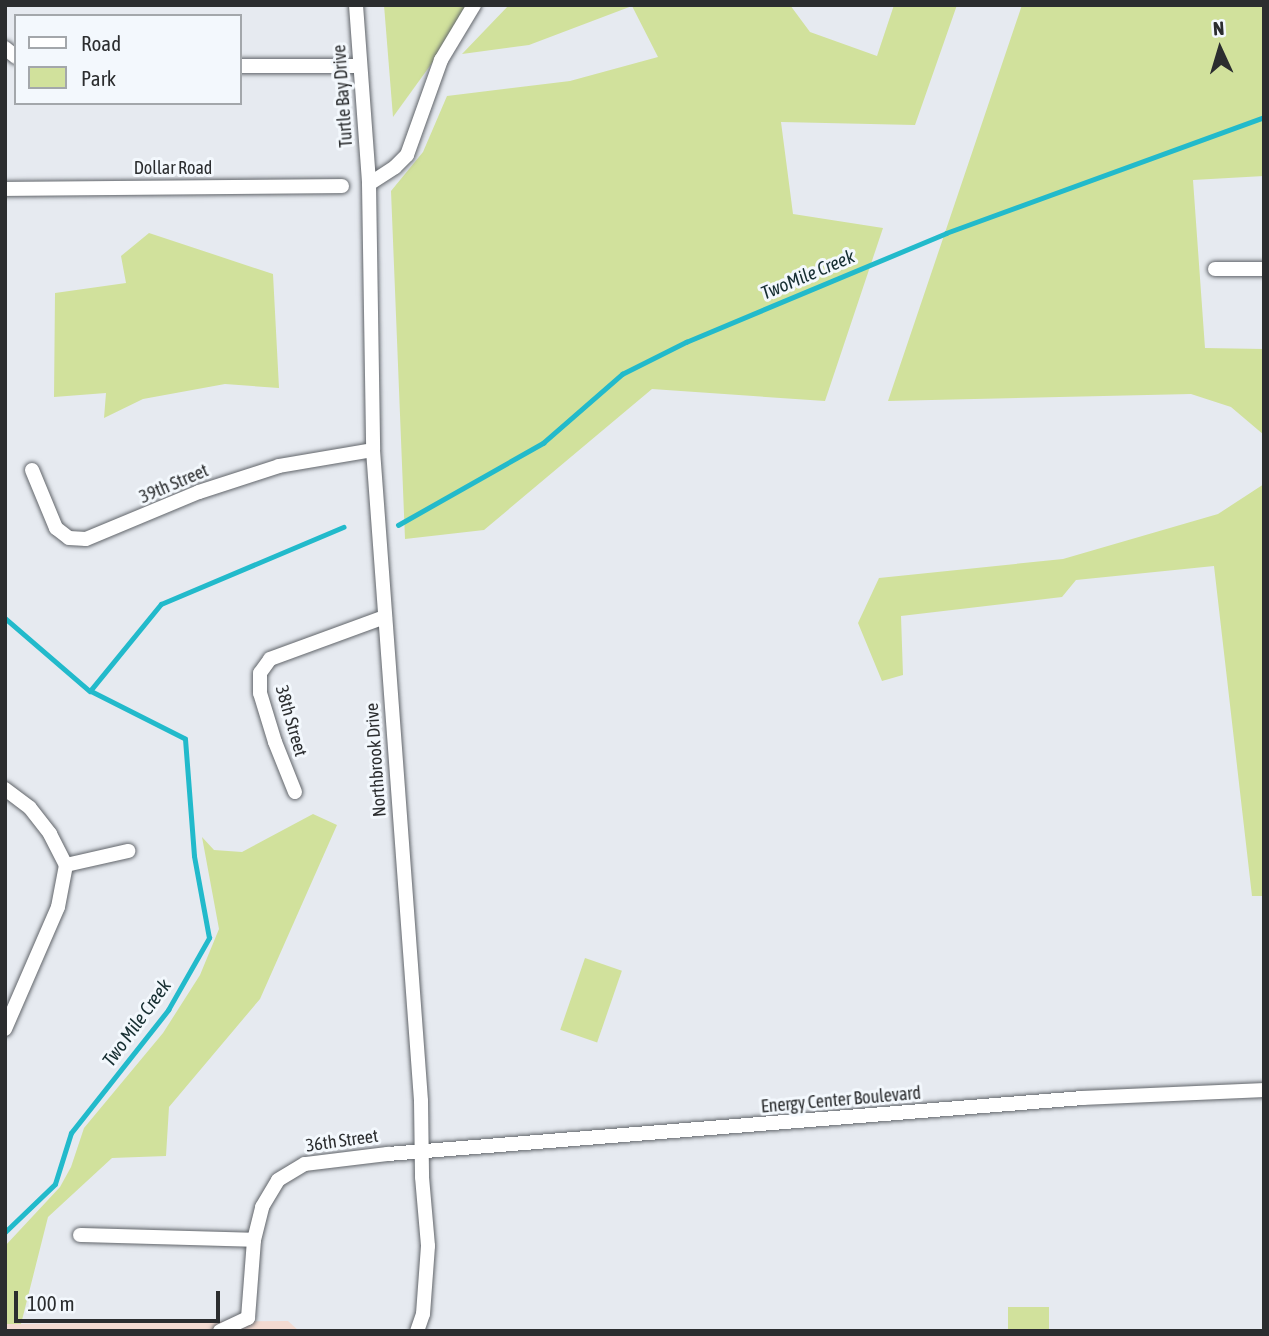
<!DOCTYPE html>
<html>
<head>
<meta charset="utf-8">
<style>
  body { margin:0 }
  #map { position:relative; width:1269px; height:1336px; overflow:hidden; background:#e6eaf0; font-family:"Asap Condensed",sans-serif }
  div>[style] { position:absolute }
  .commercial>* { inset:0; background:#f3dad1 }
  .green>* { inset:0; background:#d1e19c; transform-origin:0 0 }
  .stream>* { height:4.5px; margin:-2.25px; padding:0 2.25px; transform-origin:2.25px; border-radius:2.25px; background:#22bacb }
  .roads { filter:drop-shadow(0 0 2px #61656a) drop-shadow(0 0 2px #61656a) }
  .minor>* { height:14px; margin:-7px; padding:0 7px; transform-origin:7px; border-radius:7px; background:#fff }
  span { translate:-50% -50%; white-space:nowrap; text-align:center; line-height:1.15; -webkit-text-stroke:6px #f3f8fd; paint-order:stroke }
  .street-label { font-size:18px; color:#2b2d2f }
  .water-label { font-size:19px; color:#162e31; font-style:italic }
  .frame { position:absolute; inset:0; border:7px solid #2b2d2f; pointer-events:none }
  .legend { position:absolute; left:14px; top:14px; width:228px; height:91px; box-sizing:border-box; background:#f3f8fd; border:2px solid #a3a7ab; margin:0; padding:9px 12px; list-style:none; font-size:21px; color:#2b2d2f }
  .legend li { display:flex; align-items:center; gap:14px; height:35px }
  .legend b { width:35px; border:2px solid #a3a7ab }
  .north { position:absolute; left:1185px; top:14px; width:70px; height:70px; -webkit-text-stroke:5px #f3f8fd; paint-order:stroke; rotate:356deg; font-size:19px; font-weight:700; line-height:28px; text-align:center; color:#2b2d2f }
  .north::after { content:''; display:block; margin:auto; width:24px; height:32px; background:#2b2d2f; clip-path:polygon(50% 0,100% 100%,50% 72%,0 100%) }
  .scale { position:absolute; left:14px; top:1291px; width:206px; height:32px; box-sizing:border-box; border:4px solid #2b2d2f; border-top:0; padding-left:9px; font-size:21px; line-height:24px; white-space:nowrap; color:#2b2d2f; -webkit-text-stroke:5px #f3f8fd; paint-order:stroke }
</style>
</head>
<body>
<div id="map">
  <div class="commercial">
    <div style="clip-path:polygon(288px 1321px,299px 1331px,5px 1331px,5px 1324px)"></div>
  </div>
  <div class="green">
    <div style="clip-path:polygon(384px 5px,474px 5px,393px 117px)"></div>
    <div style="clip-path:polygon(509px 5px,790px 5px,810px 32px,877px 56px,894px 5px,957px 5px,915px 125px,781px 122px,793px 214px,883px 228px,825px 401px,652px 389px,484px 530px,405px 539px,391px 191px,423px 152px,447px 96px,570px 81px,658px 57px,632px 6px,529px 45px,462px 54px)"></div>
    <div style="clip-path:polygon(1022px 5px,1264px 5px,1264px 176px,1193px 180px,1205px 348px,1264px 349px,1264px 435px,1231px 407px,1191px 394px,888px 401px)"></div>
    <div style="clip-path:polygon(149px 233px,273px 274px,279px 388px,225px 384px,143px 399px,104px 418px,106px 393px,54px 397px,55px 293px,126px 283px,121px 256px)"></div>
    <div style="clip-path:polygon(1264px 484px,1264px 896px,1252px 896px,1214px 566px,1076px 580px,1062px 597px,901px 616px,903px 675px,882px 681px,858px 623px,879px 578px,1063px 559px,1218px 514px)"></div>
    <div style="clip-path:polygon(313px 814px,337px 825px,260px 999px,169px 1107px,166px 1156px,112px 1158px,48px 1217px,21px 1324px,5px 1324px,5px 1246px,60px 1187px,71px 1167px,84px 1128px,163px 1033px,200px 975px,219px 929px,202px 837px,214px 850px,242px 852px)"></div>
    <div style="left:585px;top:958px;width:39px;height:76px;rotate:19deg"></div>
    <div style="left:1049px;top:1307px;width:24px;height:41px;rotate:90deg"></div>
  </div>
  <div class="stream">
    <div style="left:398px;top:525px;width:167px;rotate:-29.5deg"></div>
    <div style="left:543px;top:443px;width:105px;rotate:-41.1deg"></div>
    <div style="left:622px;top:374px;width:72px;rotate:-26.6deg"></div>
    <div style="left:686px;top:342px;width:282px;rotate:-22.7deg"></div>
    <div style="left:946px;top:233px;width:338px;rotate:-20deg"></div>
    <div style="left:5px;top:618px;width:112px;rotate:40.7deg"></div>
    <div style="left:5px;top:1232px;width:69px;rotate:-43.8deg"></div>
    <div style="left:55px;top:1184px;width:53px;rotate:-72.6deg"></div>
    <div style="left:71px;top:1133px;width:157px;rotate:-51.7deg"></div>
    <div style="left:168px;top:1010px;width:83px;rotate:-60.3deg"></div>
    <div style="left:209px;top:938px;width:83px;rotate:-100.4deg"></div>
    <div style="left:194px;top:856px;width:117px;rotate:-94.4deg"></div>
    <div style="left:185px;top:739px;width:106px;rotate:-153.2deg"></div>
    <div style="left:90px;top:691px;width:112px;rotate:-50.8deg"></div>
    <div style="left:161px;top:604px;width:198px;rotate:-22.9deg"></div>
  </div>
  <div class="roads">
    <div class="minor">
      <div style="left:356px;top:5px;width:179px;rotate:85.8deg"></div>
      <div style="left:369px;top:184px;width:266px;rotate:89.1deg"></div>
      <div style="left:373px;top:450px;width:653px;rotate:85.78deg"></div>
      <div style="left:421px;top:1101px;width:76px;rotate:89.2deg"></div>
      <div style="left:422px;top:1177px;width:69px;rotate:85deg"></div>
      <div style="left:428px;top:1246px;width:68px;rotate:94.2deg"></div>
      <div style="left:423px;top:1314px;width:18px;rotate:109deg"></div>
      <div style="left:5px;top:48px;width:14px;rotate:39deg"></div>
      <div style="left:240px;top:66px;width:120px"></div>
      <div style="left:369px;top:184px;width:31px;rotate:-33deg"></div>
      <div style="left:395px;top:167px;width:17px;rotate:-45deg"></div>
      <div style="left:407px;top:155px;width:101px;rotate:-70.3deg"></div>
      <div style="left:441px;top:60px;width:64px;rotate:-59deg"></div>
      <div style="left:5px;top:189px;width:337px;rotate:-0.5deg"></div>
      <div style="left:1215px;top:269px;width:49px"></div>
      <div style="left:32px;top:470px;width:63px;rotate:67.5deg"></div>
      <div style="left:56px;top:528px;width:16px;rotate:38deg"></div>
      <div style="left:69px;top:538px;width:17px;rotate:3deg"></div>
      <div style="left:86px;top:539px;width:122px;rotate:-22.6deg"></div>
      <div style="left:199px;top:492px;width:84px;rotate:-18deg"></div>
      <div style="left:279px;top:466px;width:95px;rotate:-9.7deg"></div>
      <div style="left:5px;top:789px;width:31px;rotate:37deg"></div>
      <div style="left:30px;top:808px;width:33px;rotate:52deg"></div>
      <div style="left:50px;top:834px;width:35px;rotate:63deg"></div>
      <div style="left:295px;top:792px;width:54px;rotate:-111.8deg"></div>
      <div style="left:275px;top:742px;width:51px;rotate:-107deg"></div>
      <div style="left:260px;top:693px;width:20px;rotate:-90deg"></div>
      <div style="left:260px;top:673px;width:17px;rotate:-54deg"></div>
      <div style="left:270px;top:659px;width:122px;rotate:-20.1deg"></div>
      <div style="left:66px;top:865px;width:64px;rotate:-12.7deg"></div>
      <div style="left:5px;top:1029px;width:133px;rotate:-66.5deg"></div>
      <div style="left:58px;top:907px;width:43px;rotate:-79.2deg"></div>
      <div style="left:80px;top:1235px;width:174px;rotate:1.6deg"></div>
      <div style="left:220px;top:1331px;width:31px;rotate:-25deg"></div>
      <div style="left:248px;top:1318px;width:78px;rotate:-85.6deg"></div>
      <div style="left:254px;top:1240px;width:34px;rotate:-76deg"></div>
      <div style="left:262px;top:1207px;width:31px;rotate:-59deg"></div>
      <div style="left:278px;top:1180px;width:31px;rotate:-31deg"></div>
      <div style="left:305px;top:1164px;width:84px;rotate:-6.9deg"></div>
      <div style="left:388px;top:1154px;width:697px;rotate:-4.61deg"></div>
      <div style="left:1083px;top:1098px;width:181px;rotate:-2.5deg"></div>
    </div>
  </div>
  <div class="street-label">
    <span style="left:343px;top:96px;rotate:-94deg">Turtle Bay Drive</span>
    <span style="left:173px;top:168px">Dollar Road</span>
    <span style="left:174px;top:484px;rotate:-23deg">39th Street</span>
    <span style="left:291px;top:721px;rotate:74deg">38th Street</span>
    <span style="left:376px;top:760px;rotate:-94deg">Northbrook Drive</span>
    <span style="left:841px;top:1100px;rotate:-5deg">Energy Center Boulevard</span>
    <span style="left:342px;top:1141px;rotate:-8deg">36th Street</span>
  </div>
  <div class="water-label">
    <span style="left:808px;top:275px;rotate:-23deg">TwoMile Creek</span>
    <span style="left:137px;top:1023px;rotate:-54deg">Two Mile Creek</span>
  </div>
  <div class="frame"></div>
  <ul class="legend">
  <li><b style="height:9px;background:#fff"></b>Road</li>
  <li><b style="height:19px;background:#d1e19c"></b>Park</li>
  </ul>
  <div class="north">N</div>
  <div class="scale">100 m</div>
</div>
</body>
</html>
